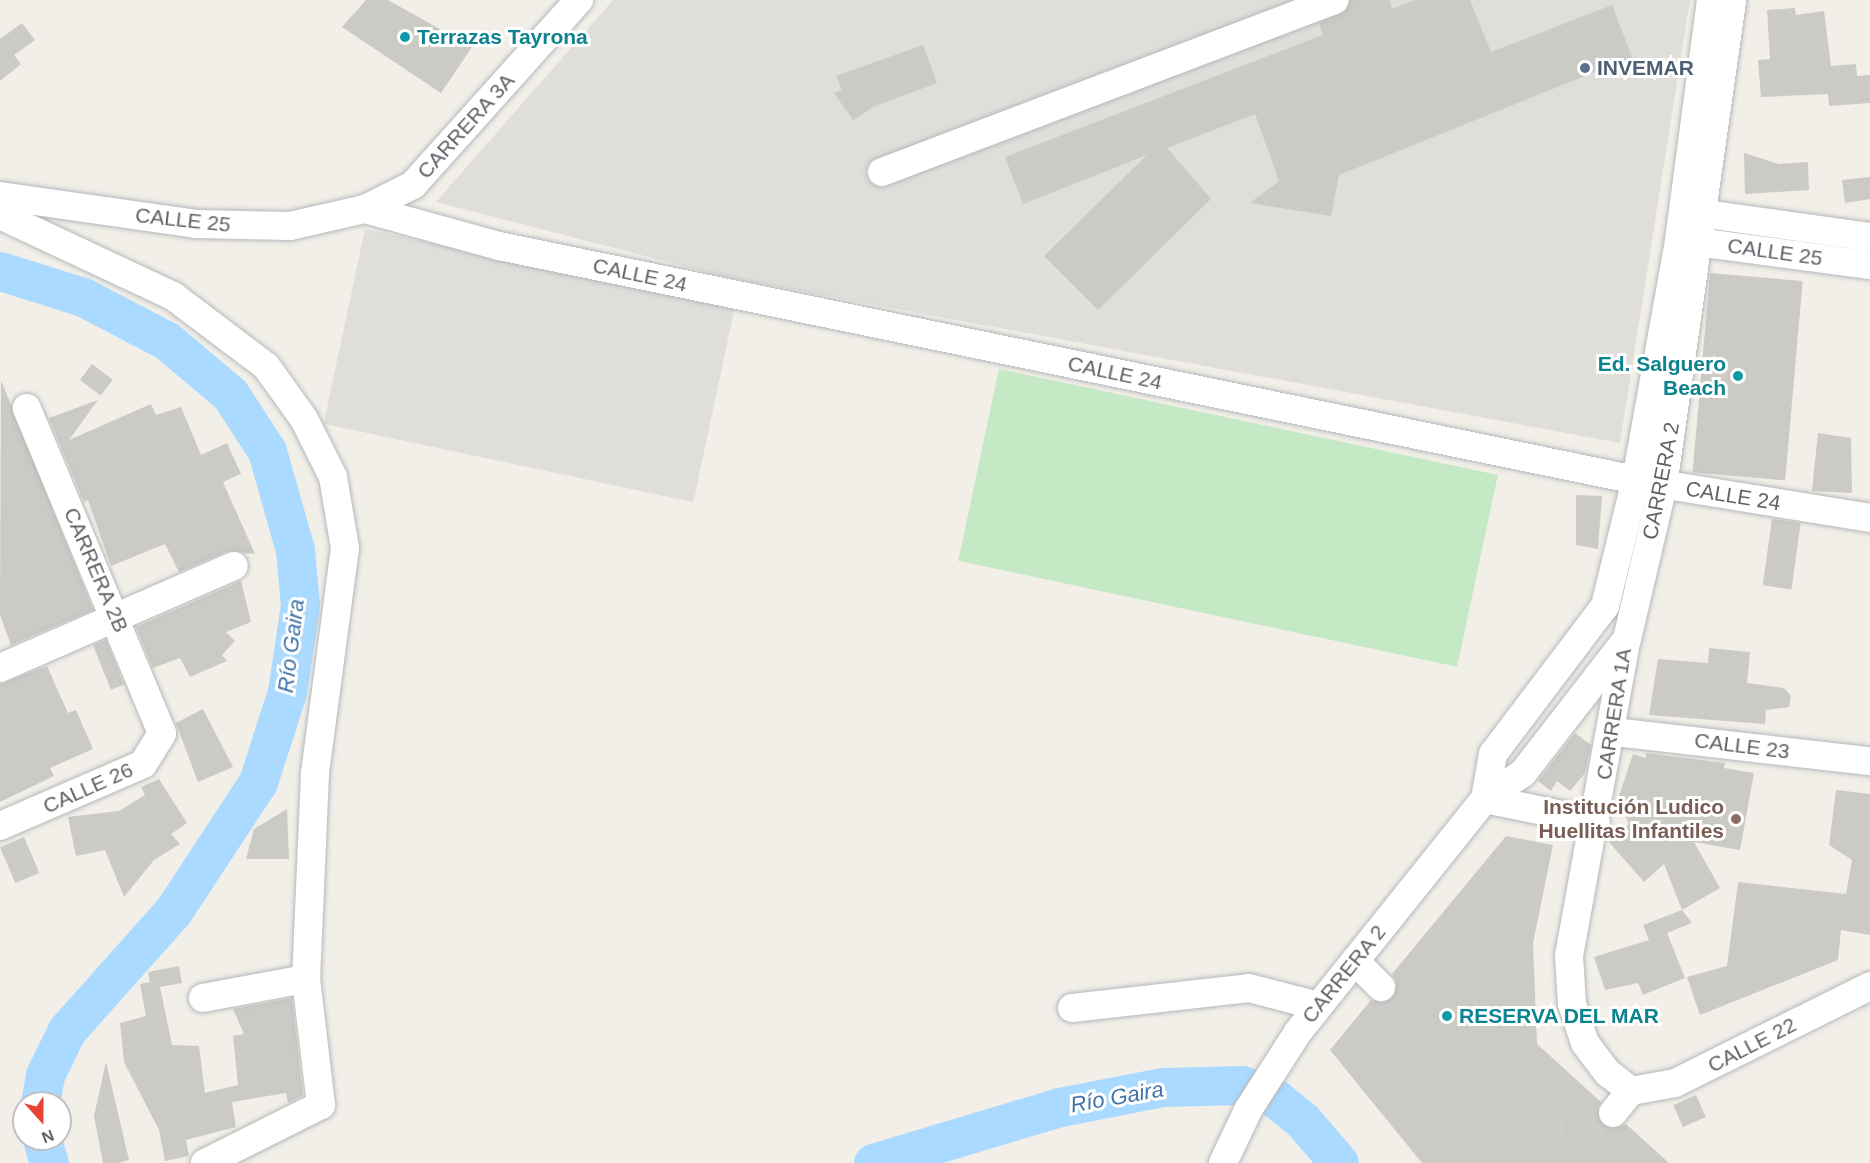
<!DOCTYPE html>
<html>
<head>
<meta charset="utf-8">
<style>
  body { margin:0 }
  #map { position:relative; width:1870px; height:1163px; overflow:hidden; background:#f1efe8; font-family:Helvetica,sans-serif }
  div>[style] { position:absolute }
  .industrial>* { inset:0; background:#e0deda; transform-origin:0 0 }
  .green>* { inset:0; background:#c5e8c5; transform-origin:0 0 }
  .river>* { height:39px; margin:-19.5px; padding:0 19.5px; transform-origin:19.5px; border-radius:19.5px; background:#aadaff }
  .building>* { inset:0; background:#cccac5; transform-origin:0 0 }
  .minor-tunnel>* { height:28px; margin-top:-14px; transform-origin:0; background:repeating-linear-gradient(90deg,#ccccc8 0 28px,transparent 0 42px) }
  .roads { filter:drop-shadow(0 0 2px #b5b8bc) drop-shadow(0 0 2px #b5b8bc) }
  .minor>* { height:28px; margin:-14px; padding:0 14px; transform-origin:14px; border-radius:14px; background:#fff }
  .dots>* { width:16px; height:16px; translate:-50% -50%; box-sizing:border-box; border:3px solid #fff; border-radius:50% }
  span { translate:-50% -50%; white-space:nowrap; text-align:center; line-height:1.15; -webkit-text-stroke:6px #fff; paint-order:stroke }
  .culture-label { font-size:21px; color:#0d838f; font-weight:700 }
  .left { translate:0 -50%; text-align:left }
  .right { translate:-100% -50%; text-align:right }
  .service-label { font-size:21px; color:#4e5e75; font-weight:700 }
  .street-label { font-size:21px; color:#5f6368 }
  .education-label { font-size:21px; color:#785e54; font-weight:700 }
  .water-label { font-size:22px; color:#4174aa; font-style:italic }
  .north { position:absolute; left:12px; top:1091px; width:60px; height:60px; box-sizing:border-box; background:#fff; border:2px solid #bfc1c3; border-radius:50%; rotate:159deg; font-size:16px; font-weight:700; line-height:24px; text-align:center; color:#5f6368 }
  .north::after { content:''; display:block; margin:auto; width:21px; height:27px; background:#ea4335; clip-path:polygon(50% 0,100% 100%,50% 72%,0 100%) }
</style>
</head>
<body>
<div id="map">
  <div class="industrial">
    <div style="clip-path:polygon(613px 0,1690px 0,1620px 443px,730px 278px,436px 202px)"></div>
    <div style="left:365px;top:229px;width:378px;height:199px;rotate:12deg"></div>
  </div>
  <div class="green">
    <div style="left:999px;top:369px;width:510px;height:196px;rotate:12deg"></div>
  </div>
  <div class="river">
    <div style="left:0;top:271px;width:87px;rotate:17.4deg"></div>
    <div style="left:83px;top:297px;width:95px;rotate:27.6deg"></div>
    <div style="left:167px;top:341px;width:82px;rotate:40.1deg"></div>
    <div style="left:230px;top:394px;width:68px;rotate:57deg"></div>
    <div style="left:267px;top:451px;width:103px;rotate:74.2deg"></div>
    <div style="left:295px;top:550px;width:55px;rotate:84.8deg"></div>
    <div style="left:300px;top:605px;width:88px;rotate:98.5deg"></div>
    <div style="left:287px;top:692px;width:95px;rotate:107.9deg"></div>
    <div style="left:258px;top:782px;width:153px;rotate:123.3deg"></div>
    <div style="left:174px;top:910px;width:161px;rotate:131.7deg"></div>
    <div style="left:67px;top:1030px;width:50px;rotate:116.1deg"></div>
    <div style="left:45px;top:1075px;width:28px;rotate:100deg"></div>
    <div style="left:42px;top:1139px;width:25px;rotate:74deg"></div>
    <div style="left:873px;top:1163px;width:195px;rotate:-16.7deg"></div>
    <div style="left:1060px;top:1107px;width:105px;rotate:-11deg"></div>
    <div style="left:1163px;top:1087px;width:79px;rotate:-1.5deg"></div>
    <div style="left:1242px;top:1085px;width:37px;rotate:22deg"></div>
    <div style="left:1276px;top:1099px;width:35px;rotate:39deg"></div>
    <div style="left:1303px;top:1121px;width:55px;rotate:49.4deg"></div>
  </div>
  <div class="building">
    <div style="clip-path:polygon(366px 0,388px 0,472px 47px,441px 93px,342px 27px)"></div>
    <div style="clip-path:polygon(1350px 0,1390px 0,1392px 9px,1414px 0,1470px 0,1491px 52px,1612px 5px,1632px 57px,1339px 175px,1331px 216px,1250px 203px,1279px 181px,1255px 114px,1167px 148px,1211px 199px,1098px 310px,1044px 256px,1147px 155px,1023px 204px,1005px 157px,1323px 35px,1319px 23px,1346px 11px)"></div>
    <div style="clip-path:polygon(1795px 8px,1796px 15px,1824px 11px,1831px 66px,1856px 64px,1857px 76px,1870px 75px,1870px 103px,1829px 106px,1828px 94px,1761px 97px,1758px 60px,1770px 59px,1767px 10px)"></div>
    <div style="clip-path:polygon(22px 23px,35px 40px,14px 55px,21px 64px,0 81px,0 39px)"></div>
    <div style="clip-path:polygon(923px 45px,937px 83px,875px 106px,853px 120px,834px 93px,842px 90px,836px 76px)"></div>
    <div style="clip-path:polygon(1744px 153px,1779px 164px,1808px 162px,1809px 190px,1745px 194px)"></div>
    <div style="clip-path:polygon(1870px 177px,1870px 199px,1845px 203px,1842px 180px)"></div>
    <div style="left:1710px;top:273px;width:93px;height:200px;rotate:5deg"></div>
    <div style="left:92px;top:364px;width:26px;height:20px;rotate:37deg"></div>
    <div style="clip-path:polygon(1px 380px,93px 610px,11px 645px,0 615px)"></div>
    <div style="clip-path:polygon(98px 400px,69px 440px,151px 404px,156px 415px,181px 407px,201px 455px,227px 443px,241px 474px,223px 482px,255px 554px,228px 551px,179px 572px,165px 544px,111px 566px,88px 500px,84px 502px,49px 418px)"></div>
    <div style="clip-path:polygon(1818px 433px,1851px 438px,1852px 493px,1812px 491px)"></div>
    <div style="clip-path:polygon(1576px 495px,1602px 496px,1598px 549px,1576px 545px)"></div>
    <div style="left:1772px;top:519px;width:29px;height:67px;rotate:8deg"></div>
    <div style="clip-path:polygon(241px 581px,251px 622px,226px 632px,235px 641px,222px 655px,227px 661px,190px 677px,180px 658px,153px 668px,136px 627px)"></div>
    <div style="left:106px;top:640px;width:48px;height:14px;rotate:68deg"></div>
    <div style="clip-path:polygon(1709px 648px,1750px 652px,1747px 683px,1784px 688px,1791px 696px,1789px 707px,1766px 710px,1765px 724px,1649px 715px,1658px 659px,1708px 663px)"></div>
    <div style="clip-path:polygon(47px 666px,68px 713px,76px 710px,93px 749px,50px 768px,54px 776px,0 802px,0 684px)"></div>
    <div style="clip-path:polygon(203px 709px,233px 767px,198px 782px,176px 723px)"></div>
    <div style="clip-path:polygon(1575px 733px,1591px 745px,1585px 773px,1570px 791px,1557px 781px,1551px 791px,1538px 781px)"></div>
    <div style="clip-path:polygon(1646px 753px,1725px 763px,1724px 768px,1754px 773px,1740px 850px,1694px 842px,1720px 888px,1682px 910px,1664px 864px,1644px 882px,1609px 842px,1629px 824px,1618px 799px,1633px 754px,1646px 758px)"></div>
    <div style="clip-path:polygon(159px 779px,187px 823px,171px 834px,180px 844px,154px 860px,124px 897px,105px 850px,76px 856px,68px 817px,119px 811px,145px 795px,141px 787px)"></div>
    <div style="clip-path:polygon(1836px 790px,1870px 794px,1870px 935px,1841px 930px,1838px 960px,1700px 1015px,1687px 977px,1727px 966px,1738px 882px,1846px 894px,1852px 860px,1829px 845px)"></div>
    <div style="clip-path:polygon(287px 809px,289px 859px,246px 859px,254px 829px)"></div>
    <div style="clip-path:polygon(1506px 836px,1553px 845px,1533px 943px,1537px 1044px,1601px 1102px,1597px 1111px,1602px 1125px,1611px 1129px,1626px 1124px,1669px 1163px,1422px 1163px,1330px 1050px,1371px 1000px,1385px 1003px,1393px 998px,1397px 983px,1392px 974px)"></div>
    <div style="left:24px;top:837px;width:39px;height:26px;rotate:67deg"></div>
    <div style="clip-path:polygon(1682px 910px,1692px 923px,1667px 933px,1685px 978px,1643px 995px,1638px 983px,1605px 990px,1594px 957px,1649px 940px,1643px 925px)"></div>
    <div style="clip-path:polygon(179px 966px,182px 983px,160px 987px,172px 1045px,199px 1046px,205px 1093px,238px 1085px,233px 1036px,244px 1034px,233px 1009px,292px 998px,303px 1095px,288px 1103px,286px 1093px,232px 1102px,236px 1127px,186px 1140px,189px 1156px,165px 1161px,159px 1130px,124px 1062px,120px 1023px,146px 1016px,140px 984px,150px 982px,148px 972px)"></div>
    <div style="clip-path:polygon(106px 1062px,129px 1160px,118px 1163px,103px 1163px,94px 1116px)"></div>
    <div style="left:1696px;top:1095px;width:24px;height:25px;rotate:66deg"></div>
  </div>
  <div class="minor-tunnel">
    <div style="left:1381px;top:987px;width:91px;rotate:46.8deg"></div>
    <div style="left:1443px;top:1053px;width:92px;rotate:42.4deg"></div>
    <div style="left:1511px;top:1115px;width:29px;rotate:29deg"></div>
    <div style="left:1536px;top:1129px;width:43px;rotate:4deg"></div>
    <div style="left:1579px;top:1132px;width:39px;rotate:-29deg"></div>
  </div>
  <div class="roads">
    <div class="minor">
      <div style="left:882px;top:172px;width:484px;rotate:-20.8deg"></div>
      <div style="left:0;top:196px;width:198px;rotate:8.1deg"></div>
      <div style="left:196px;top:224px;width:94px;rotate:1.2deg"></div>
      <div style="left:290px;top:226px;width:77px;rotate:-12.8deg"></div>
      <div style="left:365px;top:209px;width:54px;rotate:-26.6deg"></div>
      <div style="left:413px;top:185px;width:249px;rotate:-48.1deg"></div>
      <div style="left:365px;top:209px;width:139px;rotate:15.4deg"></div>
      <div style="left:499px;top:246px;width:1161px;rotate:11.63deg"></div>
      <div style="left:1636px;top:480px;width:237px;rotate:9.2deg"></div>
      <div style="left:1685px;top:211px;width:187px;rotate:8deg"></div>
      <div style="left:0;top:215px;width:191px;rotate:25.1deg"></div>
      <div style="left:173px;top:296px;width:116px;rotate:37deg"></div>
      <div style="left:266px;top:366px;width:65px;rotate:54.4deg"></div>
      <div style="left:304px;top:419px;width:65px;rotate:63.4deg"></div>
      <div style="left:333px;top:477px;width:72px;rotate:80.4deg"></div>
      <div style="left:345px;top:548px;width:228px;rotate:97.6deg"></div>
      <div style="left:315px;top:774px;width:205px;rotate:92.5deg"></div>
      <div style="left:306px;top:979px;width:127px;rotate:83.2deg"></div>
      <div style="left:321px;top:1105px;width:130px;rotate:153.4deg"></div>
      <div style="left:1682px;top:240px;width:190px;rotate:7.6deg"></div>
      <div style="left:1626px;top:642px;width:318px;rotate:100.3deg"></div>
      <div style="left:1569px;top:955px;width:49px;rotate:86.5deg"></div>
      <div style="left:1572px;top:1004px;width:41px;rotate:71.6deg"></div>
      <div style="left:1585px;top:1043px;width:38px;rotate:53deg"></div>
      <div style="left:1608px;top:1073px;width:29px;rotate:38deg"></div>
      <div style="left:0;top:668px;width:255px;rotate:-23.6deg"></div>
      <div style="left:1614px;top:732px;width:258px;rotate:6.5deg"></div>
      <div style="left:1485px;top:799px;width:46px;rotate:-79.9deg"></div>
      <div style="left:1493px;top:754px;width:186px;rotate:-52.9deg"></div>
      <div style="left:1605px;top:606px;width:130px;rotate:-76.2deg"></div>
      <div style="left:1636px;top:480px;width:244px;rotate:-79.8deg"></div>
      <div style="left:1679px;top:240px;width:242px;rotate:-82.4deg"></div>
      <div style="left:1485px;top:799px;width:113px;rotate:11.7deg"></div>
      <div style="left:0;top:826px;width:156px;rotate:-23.4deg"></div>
      <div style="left:143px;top:764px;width:36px;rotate:-58deg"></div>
      <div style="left:162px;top:733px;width:352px;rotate:-112.6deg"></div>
      <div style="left:1355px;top:961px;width:37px;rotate:45deg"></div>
      <div style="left:203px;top:998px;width:105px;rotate:-10.5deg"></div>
      <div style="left:1072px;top:1008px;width:178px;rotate:-6.4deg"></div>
      <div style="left:1249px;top:988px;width:71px;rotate:14.6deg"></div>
      <div style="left:1631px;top:1091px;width:45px;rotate:-10.3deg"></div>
      <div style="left:1675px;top:1083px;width:218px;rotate:-26.4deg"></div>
      <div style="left:1613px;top:1113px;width:28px;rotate:-51deg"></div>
      <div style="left:1223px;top:1163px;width:59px;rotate:-64.7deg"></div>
      <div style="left:1248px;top:1110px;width:93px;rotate:-57.3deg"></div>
      <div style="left:1298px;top:1032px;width:299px;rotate:-51.3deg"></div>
      <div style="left:1485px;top:799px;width:46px;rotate:-34.4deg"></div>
      <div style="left:1523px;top:773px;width:170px;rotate:-52.2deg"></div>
      <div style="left:1627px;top:639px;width:157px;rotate:-76.8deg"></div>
      <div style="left:1663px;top:486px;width:491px;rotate:-81.9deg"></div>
    </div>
  </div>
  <div class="dots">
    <div style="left:405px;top:37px;background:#0f9aa8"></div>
    <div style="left:1585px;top:68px;background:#5c6f8a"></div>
    <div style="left:1738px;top:376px;background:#0f9aa8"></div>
    <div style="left:1736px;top:819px;background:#8d6e63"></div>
    <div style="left:1447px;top:1016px;background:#0f9aa8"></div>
  </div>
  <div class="culture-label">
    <span class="left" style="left:417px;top:37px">Terrazas Tayrona</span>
    <span class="right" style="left:1726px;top:376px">Ed. Salguero<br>Beach</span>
    <span class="left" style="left:1459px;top:1016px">RESERVA DEL MAR</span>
  </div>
  <div class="service-label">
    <span class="left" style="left:1597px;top:68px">INVEMAR</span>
  </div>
  <div class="street-label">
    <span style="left:466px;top:126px;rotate:-48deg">CARRERA 3A</span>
    <span style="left:183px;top:220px;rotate:6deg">CALLE 25</span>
    <span style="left:1775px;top:252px;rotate:8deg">CALLE 25</span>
    <span style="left:640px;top:275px;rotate:12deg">CALLE 24</span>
    <span style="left:1115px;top:373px;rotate:12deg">CALLE 24</span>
    <span style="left:1661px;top:481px;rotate:-79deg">CARRERA 2</span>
    <span style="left:1733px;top:496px;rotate:9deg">CALLE 24</span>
    <span style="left:96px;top:570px;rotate:67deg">CARRERA 2B</span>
    <span style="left:1614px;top:714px;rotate:-81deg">CARRERA 1A</span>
    <span style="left:1742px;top:746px;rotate:7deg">CALLE 23</span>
    <span style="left:88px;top:788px;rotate:-24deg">CALLE 26</span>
    <span style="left:1344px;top:974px;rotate:-51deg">CARRERA 2</span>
    <span style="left:1752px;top:1045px;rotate:-27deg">CALLE 22</span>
  </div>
  <div class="education-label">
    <span class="right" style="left:1724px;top:819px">Institución Ludico<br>Huellitas Infantiles</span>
  </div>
  <div class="water-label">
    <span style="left:291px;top:646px;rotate:-83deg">Río Gaira</span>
    <span style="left:1117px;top:1097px;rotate:-10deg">Río Gaira</span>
  </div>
  <div class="north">N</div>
</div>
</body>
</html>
